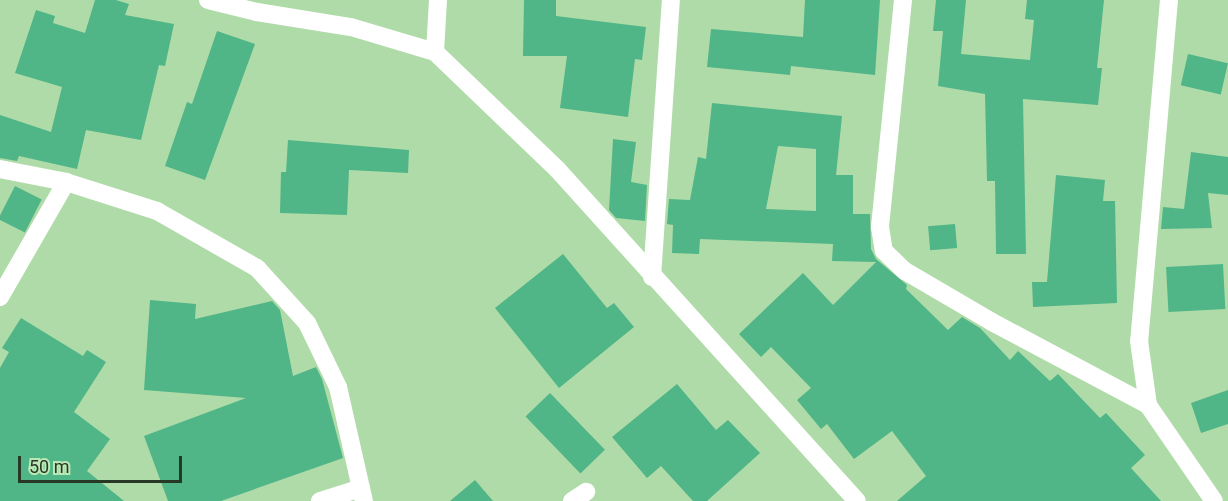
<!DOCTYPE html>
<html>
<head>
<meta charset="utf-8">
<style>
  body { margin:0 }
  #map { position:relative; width:1228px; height:501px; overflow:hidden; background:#afdba8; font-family:Roboto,sans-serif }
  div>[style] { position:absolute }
  .building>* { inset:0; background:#50b587; transform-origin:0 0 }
  .minor>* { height:18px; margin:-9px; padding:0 9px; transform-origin:9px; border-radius:9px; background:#fff }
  span { translate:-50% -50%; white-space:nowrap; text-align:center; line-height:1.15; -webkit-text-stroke:4.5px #bce8b5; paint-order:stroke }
  .scale { position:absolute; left:18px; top:456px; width:164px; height:27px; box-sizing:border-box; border:3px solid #273925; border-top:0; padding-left:8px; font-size:18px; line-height:21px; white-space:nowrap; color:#273925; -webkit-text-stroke:4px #bce8b5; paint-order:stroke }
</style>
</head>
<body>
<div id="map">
  <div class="building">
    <div style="clip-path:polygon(95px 0,116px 0,129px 4px,125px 15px,174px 24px,165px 66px,159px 65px,141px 140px,86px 130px,77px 169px,19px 156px,17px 161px,0 158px,0 115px,51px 132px,62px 87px,15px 73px,36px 10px,55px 16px,53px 23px,85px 33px)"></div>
    <div style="clip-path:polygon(524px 0,556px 0,556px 16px,646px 27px,642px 60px,635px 59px,628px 117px,560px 108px,567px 56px,523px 56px)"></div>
    <div style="clip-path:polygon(805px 0,880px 0,875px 75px,791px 66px,790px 75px,707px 67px,711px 29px,803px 37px)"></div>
    <div style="clip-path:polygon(936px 0,966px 0,961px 54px,1030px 60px,1034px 20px,1025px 19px,1027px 0,1104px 0,1097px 68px,1102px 68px,1098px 105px,1023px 99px,1026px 254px,996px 254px,995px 181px,987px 181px,985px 94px,938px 86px,943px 31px,933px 31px)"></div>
    <div style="clip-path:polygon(217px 31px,255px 44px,205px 180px,165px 166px,187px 102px,192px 104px)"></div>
    <div style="left:1188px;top:54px;width:41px;height:32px;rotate:13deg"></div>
    <div style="clip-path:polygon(evenodd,712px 103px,842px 116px,836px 175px,853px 175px,853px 214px,870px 214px,871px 249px,876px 259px,907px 285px,906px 289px,948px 330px,962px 317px,980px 328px,1010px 360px,1018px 351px,1050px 381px,1058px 374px,1100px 418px,1106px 413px,1145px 455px,1131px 468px,1161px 501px,897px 501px,926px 476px,892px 431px,854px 459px,827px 424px,821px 429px,797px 400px,811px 388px,771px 347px,761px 357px,739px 334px,803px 273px,833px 305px,876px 262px,832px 261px,833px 244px,700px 239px,699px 254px,672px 253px,673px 225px,667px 224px,669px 199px,690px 200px,698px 157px,706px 159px,712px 103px,778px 146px,816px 149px,816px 211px,766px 209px,778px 146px)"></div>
    <div style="clip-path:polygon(613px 139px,636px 142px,631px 182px,647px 185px,645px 221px,616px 218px,609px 210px)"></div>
    <div style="clip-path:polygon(288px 140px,409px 150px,408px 173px,349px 170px,347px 215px,280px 213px,281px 172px,286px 172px)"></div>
    <div style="clip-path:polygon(1191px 152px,1228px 157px,1228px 195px,1208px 193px,1212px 228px,1161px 229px,1163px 207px,1184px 209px)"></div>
    <div style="clip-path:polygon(1056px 175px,1105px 180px,1103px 201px,1115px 201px,1117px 303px,1033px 307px,1032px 282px,1047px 282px)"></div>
    <div style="left:15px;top:186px;width:30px;height:37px;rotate:27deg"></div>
    <div style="left:955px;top:224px;width:24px;height:27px;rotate:85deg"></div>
    <div style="clip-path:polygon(563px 254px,607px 308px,614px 303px,634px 327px,559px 388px,495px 308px)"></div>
    <div style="left:1223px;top:264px;width:45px;height:57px;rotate:87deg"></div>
    <div style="clip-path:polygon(150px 300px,196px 304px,195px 319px,272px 301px,280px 310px,293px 376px,316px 367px,322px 379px,343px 458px,221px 501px,168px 501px,144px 436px,246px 398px,144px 390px)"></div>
    <div style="clip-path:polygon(21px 318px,83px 356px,87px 350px,106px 362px,74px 412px,110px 439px,87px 471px,124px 501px,0 501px,0 368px,9px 352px,2px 348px)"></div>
    <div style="clip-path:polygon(677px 384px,716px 430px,728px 420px,760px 453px,707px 501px,693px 501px,661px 466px,647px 478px,612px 437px)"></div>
    <div style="clip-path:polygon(1228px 390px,1228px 424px,1201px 433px,1191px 403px)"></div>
    <div style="left:550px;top:393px;width:79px;height:34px;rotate:46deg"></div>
    <div style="clip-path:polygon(475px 480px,493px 501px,450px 501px)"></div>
  </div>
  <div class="minor">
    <div style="left:208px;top:0;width:50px;rotate:13.8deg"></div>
    <div style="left:257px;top:12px;width:95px;rotate:9.1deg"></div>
    <div style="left:351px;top:27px;width:88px;rotate:16.6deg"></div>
    <div style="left:435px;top:52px;width:169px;rotate:43.8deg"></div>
    <div style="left:557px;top:169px;width:447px;rotate:47.9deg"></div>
    <div style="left:903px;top:0;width:228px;rotate:95.8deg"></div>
    <div style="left:880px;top:227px;width:24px;rotate:81deg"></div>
    <div style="left:884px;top:251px;width:29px;rotate:44deg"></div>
    <div style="left:905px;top:271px;width:101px;rotate:30.4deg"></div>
    <div style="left:992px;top:322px;width:177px;rotate:28deg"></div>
    <div style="left:1169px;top:0;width:342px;rotate:95deg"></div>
    <div style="left:1139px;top:341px;width:65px;rotate:82deg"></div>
    <div style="left:1148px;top:405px;width:116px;rotate:55.5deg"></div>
    <div style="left:435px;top:52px;width:52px;rotate:-86.7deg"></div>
    <div style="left:0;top:169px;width:67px;rotate:11.1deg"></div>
    <div style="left:66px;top:182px;width:96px;rotate:17.7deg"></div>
    <div style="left:157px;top:211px;width:115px;rotate:29.7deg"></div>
    <div style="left:257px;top:268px;width:74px;rotate:47.7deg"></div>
    <div style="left:307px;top:323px;width:71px;rotate:64.2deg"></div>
    <div style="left:338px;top:387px;width:117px;rotate:77.2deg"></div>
    <div style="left:652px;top:277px;width:278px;rotate:-86.1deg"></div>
    <div style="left:0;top:297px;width:133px;rotate:-60.1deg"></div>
    <div style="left:320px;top:501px;width:43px;rotate:-17.6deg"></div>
    <div style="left:572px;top:501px;width:17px;rotate:-33deg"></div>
  </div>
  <div class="scale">50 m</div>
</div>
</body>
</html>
